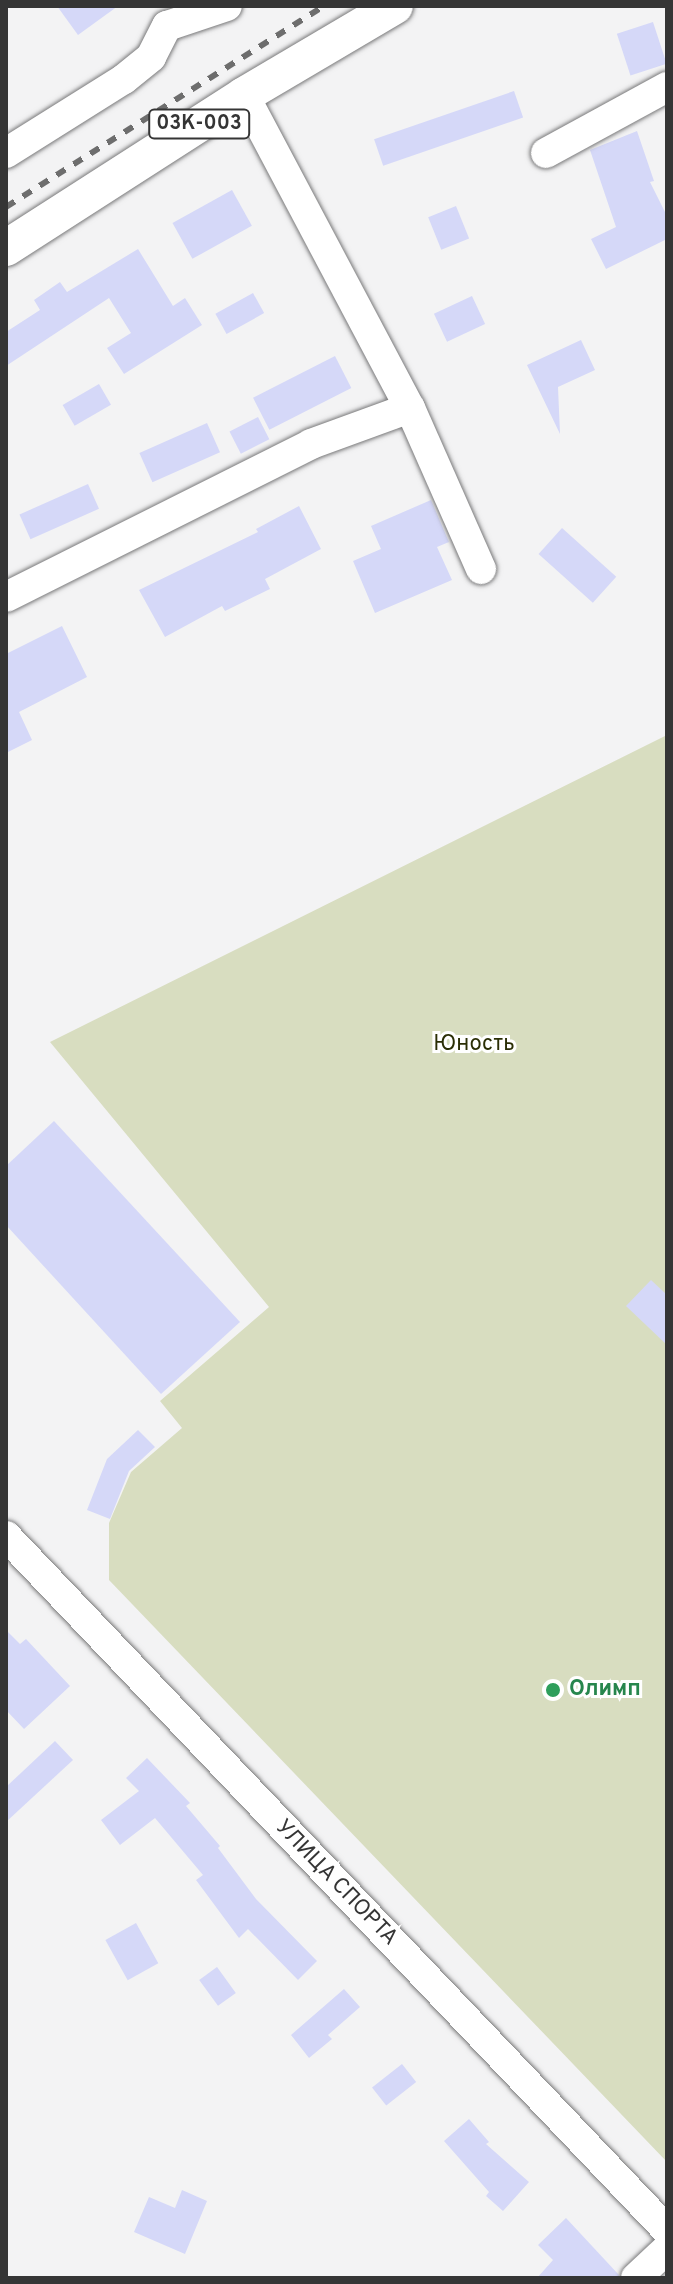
<!DOCTYPE html>
<html>
<head>
<meta charset="utf-8">
<style>
  body { margin:0 }
  #map { position:relative; width:673px; height:2284px; overflow:hidden; background:#f3f3f4; font-family:Overpass,sans-serif }
  div>[style] { position:absolute }
  .green>* { inset:0; background:#d8ddc0 }
  .building>* { inset:0; background:#d5d8f8; transform-origin:0 0 }
  .roads { filter:drop-shadow(0 0 2px #79797a) drop-shadow(0 0 2px #79797a) }
  .minor>* { height:30px; margin:-15px; padding:0 15px; transform-origin:15px; border-radius:15px; background:#fff }
  .major>* { height:36px; margin:-18px; padding:0 18px; transform-origin:18px; border-radius:18px; background:#fff }
  .rail>* { height:6px; margin-top:-3px; transform-origin:0; background:repeating-linear-gradient(90deg,#6d6d6d 0 10px,transparent 0 20px) }
  .dots>* { width:22px; height:22px; translate:-50% -50%; box-sizing:border-box; border:4px solid #fff; border-radius:50% }
  span { translate:-50% -50%; white-space:nowrap; text-align:center; line-height:1.15; -webkit-text-stroke:6px #fff; paint-order:stroke }
  .shield-label span { padding:2px 6px; background:#fff; border:2px solid; border-radius:6px; -webkit-text-stroke-width:0 }
  .shield-label { font-size:20px; color:#353535; font-weight:700 }
  .park-label { font-size:22px; color:#2a2e05 }
  .leisure-label { font-size:22px; color:#27864d; font-weight:700 }
  .left { translate:0 -50%; text-align:left }
  .street-label { font-size:22px; color:#353535 }
  .frame { position:absolute; inset:0; border:8px solid #353535; pointer-events:none }
</style>
</head>
<body>
<div id="map">
  <div class="green">
    <div style="clip-path:polygon(667px 735px,667px 2162px,109px 1580px,109px 1523px,131px 1472px,182px 1428px,160px 1401px,269px 1307px,50px 1042px)"></div>
  </div>
  <div class="building">
    <div style="clip-path:polygon(57px 6px,118px 6px,78px 35px)"></div>
    <div style="left:653px;top:22px;width:44px;height:38px;rotate:72deg"></div>
    <div style="left:514px;top:91px;width:28px;height:148px;rotate:71deg"></div>
    <div style="clip-path:polygon(637px 131px,654px 181px,650px 182px,667px 216px,667px 239px,606px 269px,591px 239px,616px 227px,590px 150px)"></div>
    <div style="left:232px;top:190px;width:41px;height:68px;rotate:61deg"></div>
    <div style="left:456px;top:206px;width:35px;height:30px;rotate:68deg"></div>
    <div style="clip-path:polygon(138px 249px,173px 306px,185px 298px,202px 325px,124px 374px,107px 348px,131px 333px,109px 298px,6px 366px,6px 332px,40px 310px,34px 300px,60px 282px,67px 292px)"></div>
    <div style="left:253px;top:293px;width:23px;height:43px;rotate:61deg"></div>
    <div style="left:472px;top:296px;width:31px;height:42px;rotate:65deg"></div>
    <div style="clip-path:polygon(581px 340px,595px 370px,558px 387px,560px 434px,527px 365px)"></div>
    <div style="left:335px;top:356px;width:36px;height:92px;rotate:63deg"></div>
    <div style="left:99px;top:384px;width:24px;height:42px;rotate:60deg"></div>
    <div style="left:258px;top:417px;width:25px;height:32px;rotate:63deg"></div>
    <div style="left:207px;top:423px;width:32px;height:74px;rotate:66deg"></div>
    <div style="left:88px;top:484px;width:27px;height:75px;rotate:66deg"></div>
    <div style="clip-path:polygon(431px 500px,449px 542px,437px 547px,452px 580px,375px 613px,353px 561px,381px 549px,371px 526px)"></div>
    <div style="clip-path:polygon(299px 506px,321px 549px,265px 579px,270px 589px,225px 611px,222px 606px,165px 637px,139px 590px,258px 532px,256px 529px)"></div>
    <div style="left:562px;top:528px;width:73px;height:35px;rotate:42deg"></div>
    <div style="clip-path:polygon(62px 626px,87px 677px,19px 712px,32px 740px,6px 753px,6px 654px)"></div>
    <div style="clip-path:polygon(54px 1121px,240px 1322px,161px 1394px,6px 1225px,6px 1166px)"></div>
    <div style="clip-path:polygon(651px 1280px,667px 1295px,667px 1345px,626px 1306px)"></div>
    <div style="clip-path:polygon(138px 1430px,155px 1447px,129px 1471px,110px 1519px,87px 1510px,107px 1459px)"></div>
    <div style="clip-path:polygon(6px 1630px,20px 1644px,26px 1639px,70px 1686px,24px 1729px,6px 1710px)"></div>
    <div style="clip-path:polygon(55px 1741px,73px 1760px,6px 1822px,6px 1787px)"></div>
    <div style="clip-path:polygon(147px 1758px,190px 1803px,186px 1806px,220px 1846px,218px 1848px,256px 1899px,317px 1961px,298px 1980px,248px 1929px,239px 1938px,196px 1880px,203px 1875px,155px 1818px,120px 1845px,101px 1820px,139px 1791px,126px 1778px)"></div>
    <div style="left:136px;top:1923px;width:46px;height:35px;rotate:61deg"></div>
    <div style="left:217px;top:1967px;width:32px;height:22px;rotate:54deg"></div>
    <div style="clip-path:polygon(344px 1989px,360px 2007px,328px 2035px,332px 2039px,309px 2058px,291px 2035px)"></div>
    <div style="left:402px;top:2064px;width:23px;height:38px;rotate:52deg"></div>
    <div style="clip-path:polygon(469px 2119px,489px 2142px,486px 2144px,529px 2182px,503px 2211px,486px 2196px,489px 2192px,444px 2141px)"></div>
    <div style="clip-path:polygon(182px 2190px,207px 2201px,185px 2254px,134px 2232px,149px 2197px,175px 2208px)"></div>
    <div style="clip-path:polygon(566px 2218px,619px 2275px,618px 2278px,537px 2278px,553px 2260px,538px 2245px)"></div>
  </div>
  <div class="roads">
    <div class="minor">
      <div style="left:244px;top:95px;width:354px;rotate:62.1deg"></div>
      <div style="left:410px;top:408px;width:176px;rotate:66.2deg"></div>
      <div style="left:6px;top:153px;width:139px;rotate:-32.1deg"></div>
      <div style="left:124px;top:79px;width:35px;rotate:-39deg"></div>
      <div style="left:151px;top:57px;width:35px;rotate:-63deg"></div>
      <div style="left:167px;top:26px;width:63px;rotate:-18.4deg"></div>
      <div style="left:546px;top:153px;width:138px;rotate:-28.6deg"></div>
      <div style="left:6px;top:597px;width:341px;rotate:-26.6deg"></div>
      <div style="left:311px;top:444px;width:105px;rotate:-20deg"></div>
      <div style="left:6px;top:1536px;width:958px;rotate:46.4deg"></div>
      <div style="left:636px;top:2278px;width:42px;rotate:-43.1deg"></div>
    </div>
    <div class="major">
      <div style="left:6px;top:248px;width:283px;rotate:-32.7deg"></div>
      <div style="left:244px;top:95px;width:175px;rotate:-30.5deg"></div>
    </div>
  </div>
  <div class="rail">
    <div style="left:6px;top:207px;width:376px;rotate:-32.3deg"></div>
  </div>
  <div class="dots">
    <div style="left:553px;top:1690px;background:#2e9e5b"></div>
  </div>
  <div class="shield-label">
    <span style="left:199px;top:124px">03К-003</span>
  </div>
  <div class="park-label">
    <span style="left:474px;top:1045px">Юность</span>
  </div>
  <div class="leisure-label">
    <span class="left" style="left:569px;top:1690px">Олимп</span>
  </div>
  <div class="street-label">
    <span style="left:336px;top:1883px;rotate:46deg">УЛИЦА СПОРТА</span>
  </div>
  <div class="frame"></div>
</div>
</body>
</html>
